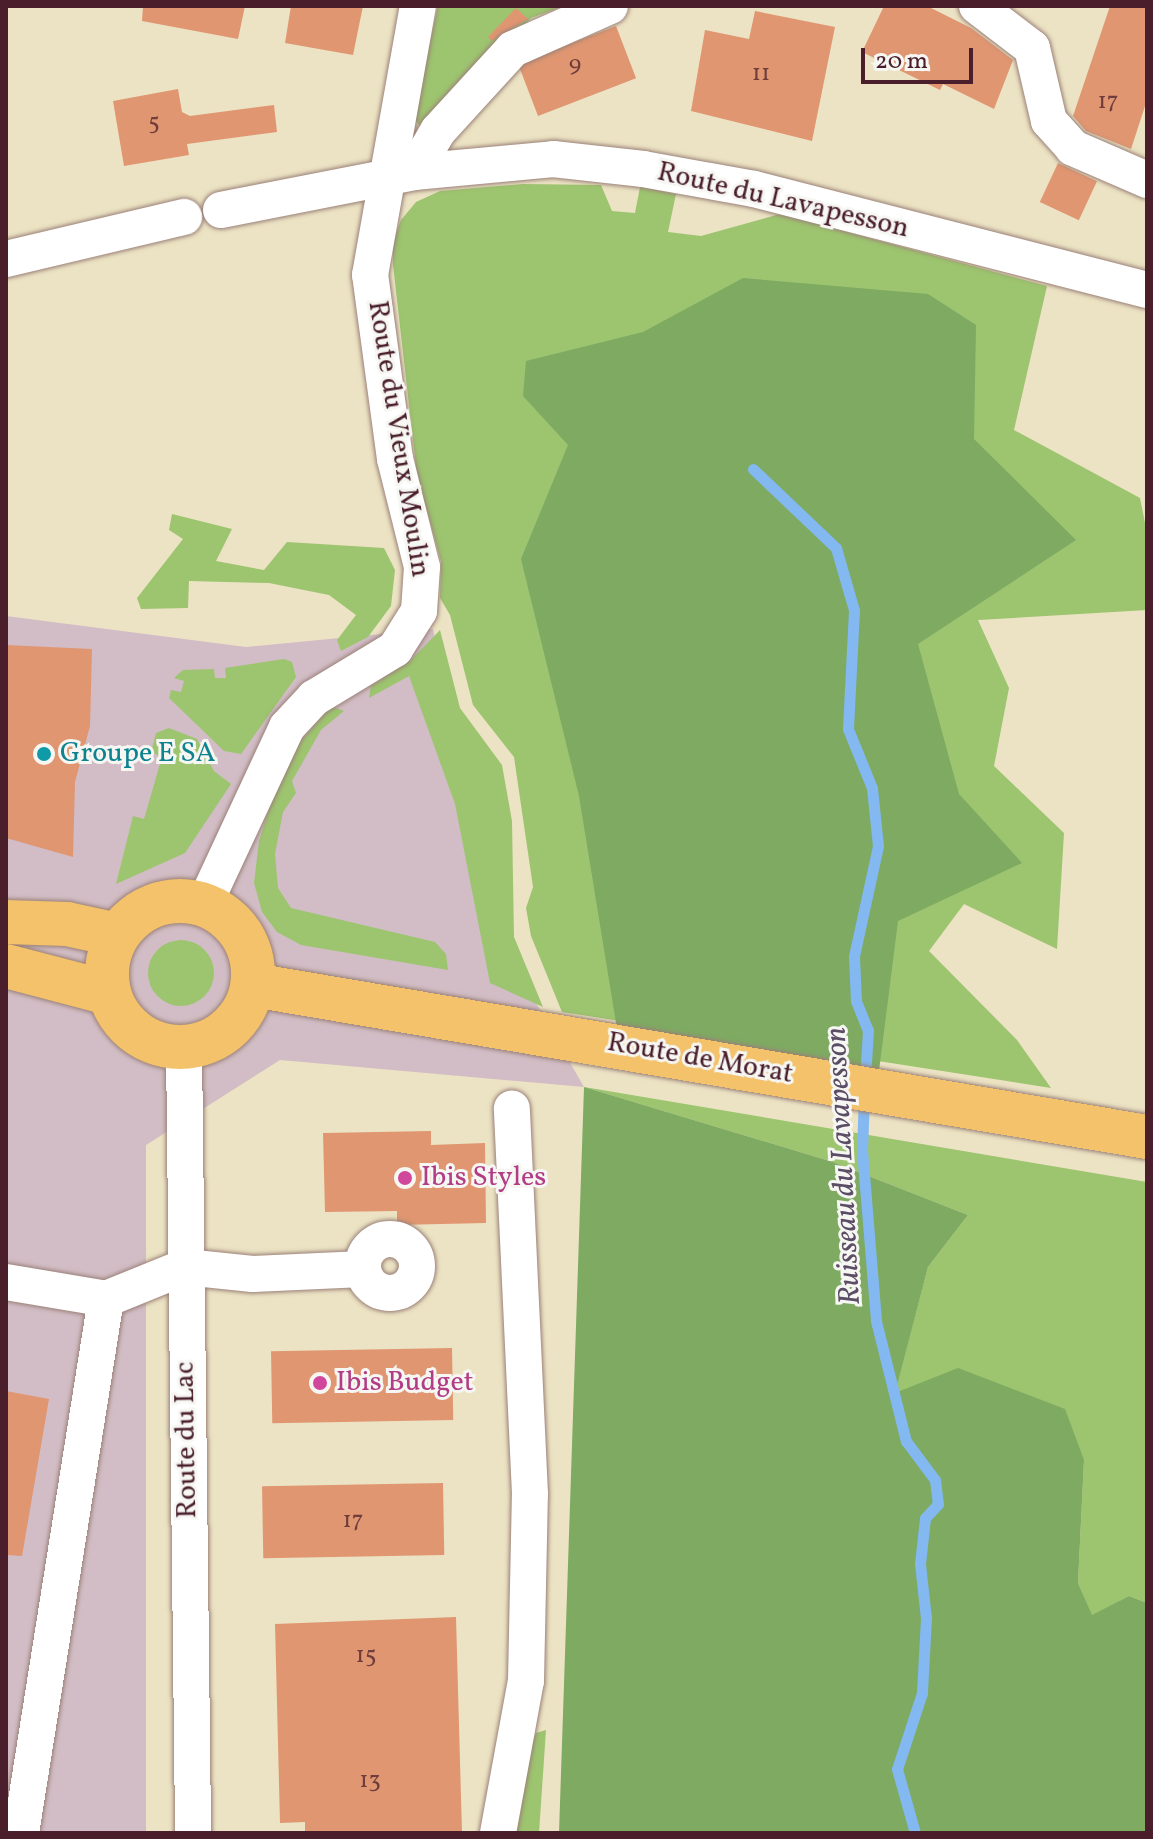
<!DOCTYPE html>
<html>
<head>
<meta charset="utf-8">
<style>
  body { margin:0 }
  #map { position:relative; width:1153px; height:1839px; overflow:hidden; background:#ece3c4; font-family:Vollkorn,serif }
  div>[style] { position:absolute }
  .industrial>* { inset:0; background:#d2bdc6 }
  .green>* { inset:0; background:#9dc46f }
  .round { border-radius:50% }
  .forest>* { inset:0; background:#7eaa62 }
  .stream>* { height:11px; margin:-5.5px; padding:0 5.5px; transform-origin:5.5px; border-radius:5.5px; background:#83b8f1 }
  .building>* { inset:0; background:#e09671; transform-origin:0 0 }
  .roads { filter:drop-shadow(0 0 2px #9b8178) drop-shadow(0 0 2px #9b8178) }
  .minor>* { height:36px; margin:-18px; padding:0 18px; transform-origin:18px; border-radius:18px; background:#fff }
  .minor>.ring { margin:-18px; padding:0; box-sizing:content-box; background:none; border:36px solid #fff; border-radius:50% }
  .major>* { height:44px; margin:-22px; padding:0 22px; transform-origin:22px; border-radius:22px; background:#f3c26a }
  .major>.ring { margin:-22px; padding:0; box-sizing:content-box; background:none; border:44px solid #f3c26a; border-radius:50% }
  .dots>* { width:22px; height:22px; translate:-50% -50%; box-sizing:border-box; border:4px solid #f6f6f2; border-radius:50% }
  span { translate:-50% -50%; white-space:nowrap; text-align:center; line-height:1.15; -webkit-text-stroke:6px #f6f6f2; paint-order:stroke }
  .number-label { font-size:24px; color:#703d3c }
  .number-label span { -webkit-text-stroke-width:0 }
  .street-label { font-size:28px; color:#4a1f2b }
  .culture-label { font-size:28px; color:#0d838f }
  .left { translate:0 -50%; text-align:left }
  .hotel-label { font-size:28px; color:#b23c85 }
  .water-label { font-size:30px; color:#5b4d66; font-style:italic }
  .frame { position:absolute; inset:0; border:8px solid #4a1f2b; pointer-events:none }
  .scale { position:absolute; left:861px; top:48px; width:112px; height:36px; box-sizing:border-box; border:4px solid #4a1f2b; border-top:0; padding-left:10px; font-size:24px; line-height:28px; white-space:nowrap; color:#4a1f2b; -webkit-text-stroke:6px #f6f6f2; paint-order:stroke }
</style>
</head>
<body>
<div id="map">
  <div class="industrial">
    <div style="clip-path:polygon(6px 616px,246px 647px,433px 629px,507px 952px,584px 1087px,280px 1060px,146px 1145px,146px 1833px,6px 1833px)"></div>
  </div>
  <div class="green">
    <div style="clip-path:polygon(438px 6px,564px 6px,531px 18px,423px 128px,413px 119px)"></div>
    <div style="clip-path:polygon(523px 184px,601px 185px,612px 211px,635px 213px,640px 187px,676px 194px,668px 232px,701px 236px,780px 214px,1047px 286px,1014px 430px,1140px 498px,1147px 533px,1147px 610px,978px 620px,1009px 688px,994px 766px,1064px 833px,1057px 949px,964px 904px,929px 951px,1017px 1040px,1051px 1088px,562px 1012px,531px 936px,526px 908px,533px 887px,514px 757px,473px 705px,450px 615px,440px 598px,441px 561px,417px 475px,393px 265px,393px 242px,401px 220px,416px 202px,440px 191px)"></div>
    <div style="clip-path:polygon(172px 514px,232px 529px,216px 561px,264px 570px,287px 542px,384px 548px,395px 570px,391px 606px,368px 637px,341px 651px,337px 640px,356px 615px,329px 595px,269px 583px,189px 581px,188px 608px,141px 609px,137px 598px,183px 539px,169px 530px)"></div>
    <div style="clip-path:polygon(440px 630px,460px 708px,502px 765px,512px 821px,514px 937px,543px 1007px,490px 983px,455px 804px,409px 676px,369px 698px,371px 686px,410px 661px)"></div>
    <div style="clip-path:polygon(284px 659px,292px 662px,296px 677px,241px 754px,224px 751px,169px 698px,171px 690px,181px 692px,184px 681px,174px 678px,183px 670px,214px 669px,215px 678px,226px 678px,225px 668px)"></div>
    <div style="clip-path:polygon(331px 706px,344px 711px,321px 730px,292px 781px,296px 793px,283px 812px,275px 854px,278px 888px,291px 908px,435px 942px,446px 954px,448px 970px,301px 945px,277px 932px,262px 912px,254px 883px,259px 841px,277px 783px,293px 750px)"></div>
    <div style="clip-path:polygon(169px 728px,197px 739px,214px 771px,231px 784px,185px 853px,116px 884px,133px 816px,144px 819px,162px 757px,151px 752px,156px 733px)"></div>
    <div class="round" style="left:148px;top:940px;width:66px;height:66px"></div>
    <div style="clip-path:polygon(584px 1087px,1147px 1182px,1147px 1603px,1129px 1596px,1092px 1616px,1078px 1583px,1084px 1460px,894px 1394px,928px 1267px,968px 1215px,833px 1162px)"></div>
    <div style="clip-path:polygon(546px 1730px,539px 1833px,513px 1833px,517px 1782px,536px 1733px)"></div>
  </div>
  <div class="forest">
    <div style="clip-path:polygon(743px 278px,928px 294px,976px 325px,974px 439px,1076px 540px,918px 644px,959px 794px,1022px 863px,898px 921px,879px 1071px,617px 1029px,579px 796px,521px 559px,568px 445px,523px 396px,526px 361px,643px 332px)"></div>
    <div style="clip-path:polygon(584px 1087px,833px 1162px,968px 1215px,928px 1267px,895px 1393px,958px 1368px,1065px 1409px,1084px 1460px,1078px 1583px,1092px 1615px,1129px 1596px,1147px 1603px,1147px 1833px,559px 1833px)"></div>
  </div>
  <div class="stream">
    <div style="left:753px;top:469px;width:115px;rotate:43.6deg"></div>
    <div style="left:836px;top:548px;width:65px;rotate:73.8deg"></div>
    <div style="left:854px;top:610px;width:119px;rotate:92.9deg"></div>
    <div style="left:848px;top:729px;width:64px;rotate:67.9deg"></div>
    <div style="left:872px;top:788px;width:58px;rotate:84.1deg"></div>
    <div style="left:878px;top:846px;width:113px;rotate:102.3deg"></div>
    <div style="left:854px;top:956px;width:45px;rotate:87.5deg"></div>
    <div style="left:856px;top:1001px;width:31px;rotate:68deg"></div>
    <div style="left:868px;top:1030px;width:49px;rotate:93.5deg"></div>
    <div style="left:864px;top:1096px;width:54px;rotate:92.1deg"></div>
    <div style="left:862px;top:1150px;width:172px;rotate:85.3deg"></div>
    <div style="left:876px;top:1321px;width:124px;rotate:76deg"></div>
    <div style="left:906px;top:1441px;width:49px;rotate:53.4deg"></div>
    <div style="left:935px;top:1480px;width:24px;rotate:83deg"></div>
    <div style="left:938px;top:1504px;width:19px;rotate:133deg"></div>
    <div style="left:925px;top:1518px;width:46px;rotate:96.2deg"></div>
    <div style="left:920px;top:1564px;width:54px;rotate:83.7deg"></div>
    <div style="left:926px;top:1618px;width:75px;rotate:93.1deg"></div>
    <div style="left:922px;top:1693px;width:80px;rotate:108.2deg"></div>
    <div style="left:897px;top:1769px;width:66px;rotate:74.3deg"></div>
  </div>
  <div class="building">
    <div style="clip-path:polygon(143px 6px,245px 6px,238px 39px,142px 21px)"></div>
    <div style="clip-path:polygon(291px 6px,363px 6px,353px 55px,285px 43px)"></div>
    <div style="clip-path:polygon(884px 6px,927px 6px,971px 28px,1013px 60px,994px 109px,943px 84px,940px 90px,862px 52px)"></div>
    <div style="clip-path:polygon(1110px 6px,1147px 6px,1147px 100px,1131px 149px,1086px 131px,1073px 116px)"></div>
    <div style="clip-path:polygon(516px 8px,528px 19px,492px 41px,488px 37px)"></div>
    <div style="clip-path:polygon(755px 11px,835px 27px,812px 141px,691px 111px,705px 30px,749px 39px)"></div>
    <div style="left:616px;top:26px;width:56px;height:105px;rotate:69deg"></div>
    <div style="clip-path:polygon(178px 89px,182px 112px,190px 116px,274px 105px,277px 132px,187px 144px,189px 155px,124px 166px,113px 101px)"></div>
    <div style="left:1058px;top:163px;width:43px;height:43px;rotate:25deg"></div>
    <div style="clip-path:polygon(6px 645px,92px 649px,90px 726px,75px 782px,73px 857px,6px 838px)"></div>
    <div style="clip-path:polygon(431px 1131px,431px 1145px,485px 1143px,486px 1223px,397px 1225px,397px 1211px,325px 1212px,323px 1133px)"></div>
    <div style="left:452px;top:1348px;width:72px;height:181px;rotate:89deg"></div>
    <div style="clip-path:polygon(6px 1391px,49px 1399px,22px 1556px,6px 1555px)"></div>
    <div style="left:443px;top:1483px;width:72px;height:181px;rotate:89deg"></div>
    <div style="clip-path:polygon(456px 1617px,462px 1833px,305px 1833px,305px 1822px,280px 1823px,275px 1624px)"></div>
  </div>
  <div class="roads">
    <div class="minor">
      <div style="left:977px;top:6px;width:69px;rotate:37.4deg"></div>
      <div style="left:1032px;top:48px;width:75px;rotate:76.9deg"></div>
      <div style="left:1049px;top:121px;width:36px;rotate:48deg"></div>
      <div style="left:1073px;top:148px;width:81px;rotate:23.4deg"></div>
      <div style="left:414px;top:172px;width:48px;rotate:-59.7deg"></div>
      <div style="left:438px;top:131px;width:111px;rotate:-47.6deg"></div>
      <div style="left:513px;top:49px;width:106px;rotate:-23.9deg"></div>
      <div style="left:221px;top:210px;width:197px;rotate:-11.1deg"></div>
      <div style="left:414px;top:172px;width:140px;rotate:-5.3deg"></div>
      <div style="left:553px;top:159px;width:91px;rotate:6.3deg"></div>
      <div style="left:643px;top:169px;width:113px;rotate:10.2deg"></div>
      <div style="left:754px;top:189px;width:406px;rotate:14.4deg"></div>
      <div style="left:6px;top:259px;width:183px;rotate:-13.3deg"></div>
      <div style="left:204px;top:905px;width:196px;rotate:-65deg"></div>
      <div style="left:287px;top:727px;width:40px;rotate:-47deg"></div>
      <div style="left:314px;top:698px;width:95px;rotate:-31.2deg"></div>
      <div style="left:395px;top:649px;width:45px;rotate:-57.7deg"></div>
      <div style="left:419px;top:611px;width:44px;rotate:-86.1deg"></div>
      <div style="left:422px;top:567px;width:111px;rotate:-104deg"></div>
      <div style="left:395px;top:459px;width:186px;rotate:-97.7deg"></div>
      <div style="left:370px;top:275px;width:273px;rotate:-79.9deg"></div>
      <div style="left:184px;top:1046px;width:787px;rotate:89.34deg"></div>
      <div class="ring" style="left:363px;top:1239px;width:18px;height:18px"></div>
      <div style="left:6px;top:1282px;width:101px;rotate:9.6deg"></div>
      <div style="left:106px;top:1299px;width:85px;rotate:-22.1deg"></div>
      <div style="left:185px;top:1267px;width:68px;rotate:5.9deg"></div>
      <div style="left:253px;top:1274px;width:110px;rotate:-2.6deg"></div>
      <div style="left:21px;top:1833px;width:541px;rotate:-80.96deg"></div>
      <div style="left:498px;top:1833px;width:155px;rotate:-79.6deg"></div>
      <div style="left:526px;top:1681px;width:187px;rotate:-88.8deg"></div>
      <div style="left:530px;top:1494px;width:386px;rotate:-92.7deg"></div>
    </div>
    <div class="major">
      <div class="ring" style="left:107px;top:901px;width:102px;height:102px"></div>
      <div style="left:6px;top:922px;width:61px;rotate:1.9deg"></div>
      <div style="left:67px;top:924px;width:52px;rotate:12.2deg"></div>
      <div style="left:6px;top:966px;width:106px;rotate:14.7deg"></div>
      <div style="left:253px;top:985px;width:907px;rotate:9.65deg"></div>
    </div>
  </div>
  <div class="dots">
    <div style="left:44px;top:754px;background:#0f9aa8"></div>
    <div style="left:405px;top:1178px;background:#d1479c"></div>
    <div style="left:320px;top:1383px;background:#d1479c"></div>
  </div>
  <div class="number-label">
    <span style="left:575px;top:66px">9</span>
    <span style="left:761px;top:75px">11</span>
    <span style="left:1108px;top:103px">17</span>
    <span style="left:154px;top:124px">5</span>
    <span style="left:353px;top:1522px">17</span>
    <span style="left:366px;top:1657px">15</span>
    <span style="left:370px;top:1782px">13</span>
  </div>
  <div class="street-label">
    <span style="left:783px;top:201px;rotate:13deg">Route du Lavapesson</span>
    <span style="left:398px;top:439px;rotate:81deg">Route du Vieux Moulin</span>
    <span style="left:700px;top:1059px;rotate:10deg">Route de Morat</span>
    <span style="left:187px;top:1440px;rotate:-91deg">Route du Lac</span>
  </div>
  <div class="culture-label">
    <span class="left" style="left:60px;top:754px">Groupe E SA</span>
  </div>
  <div class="hotel-label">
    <span class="left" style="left:421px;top:1178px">Ibis Styles</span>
    <span class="left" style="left:336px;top:1383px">Ibis Budget</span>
  </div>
  <div class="water-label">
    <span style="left:844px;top:1166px;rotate:-93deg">Ruisseau du Lavapesson</span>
  </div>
  <div class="frame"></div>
  <div class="scale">20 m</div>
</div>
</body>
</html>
